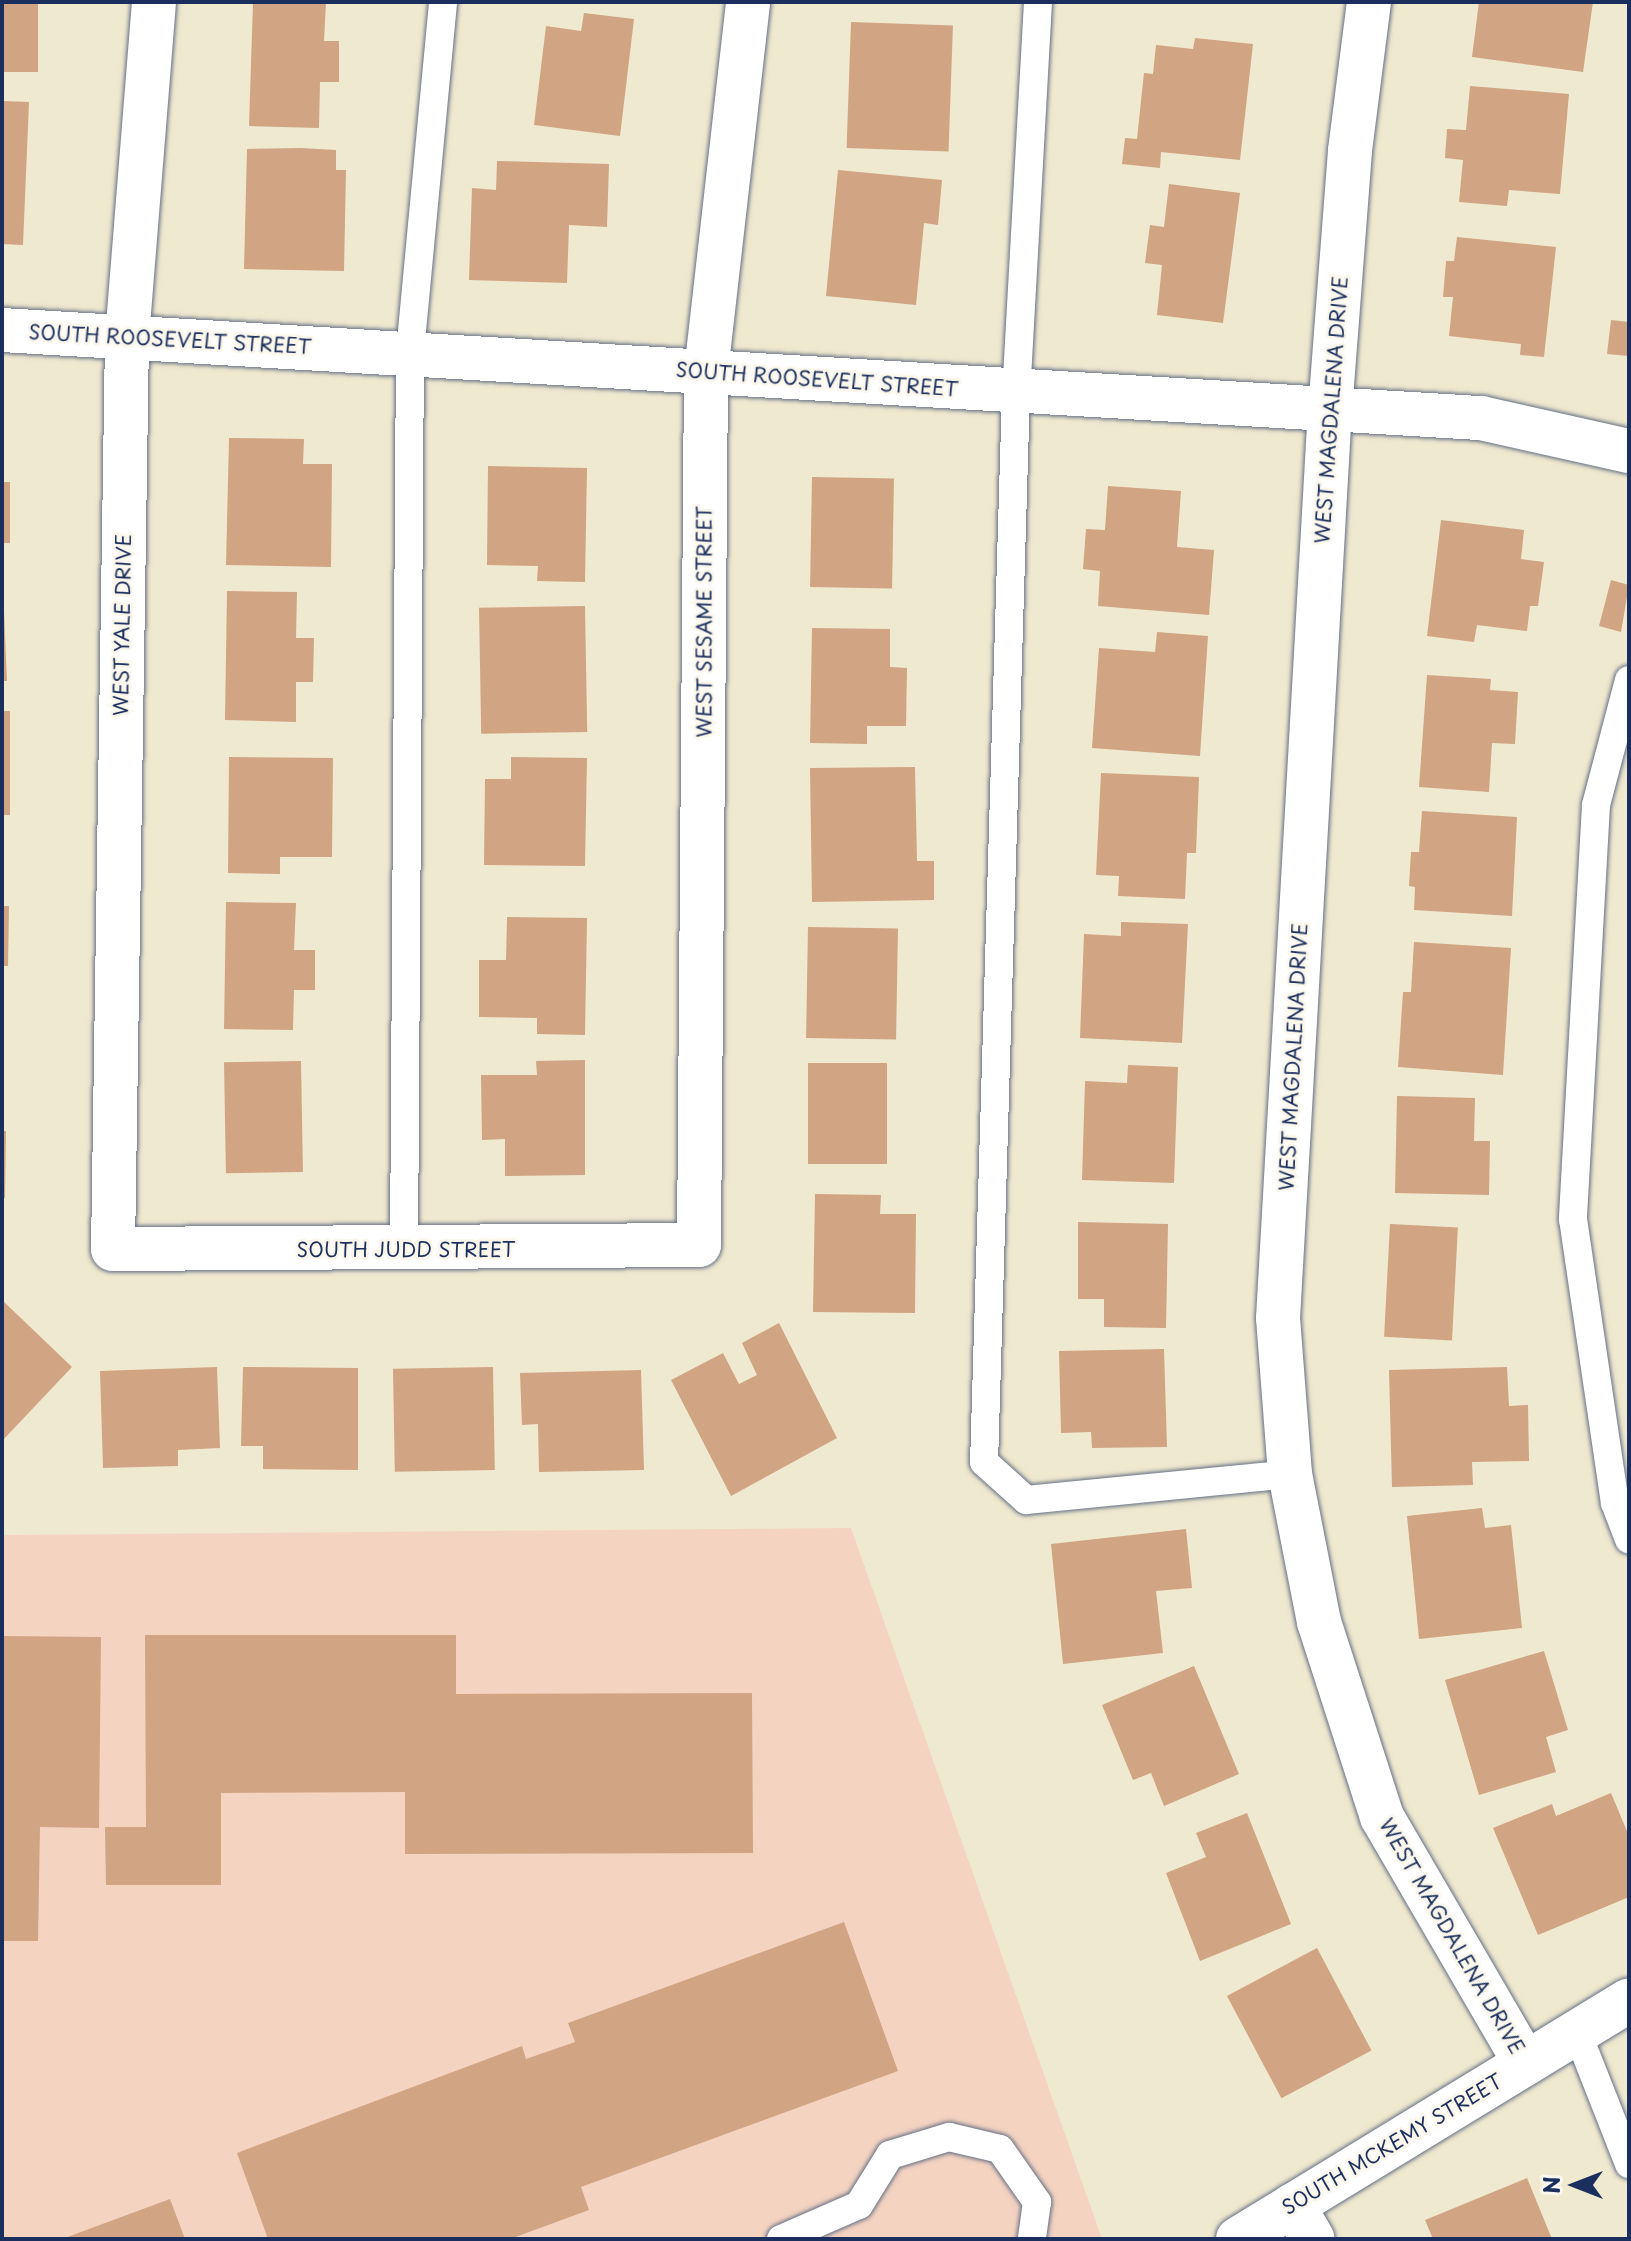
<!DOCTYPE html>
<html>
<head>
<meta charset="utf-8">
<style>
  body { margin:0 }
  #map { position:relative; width:1631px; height:2241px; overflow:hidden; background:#efe9cf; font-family:"Playpen Sans",sans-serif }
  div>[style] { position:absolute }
  .built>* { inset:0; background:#f5d3c1 }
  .building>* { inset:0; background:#d1a483; transform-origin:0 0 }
  .roads { filter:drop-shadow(0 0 2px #657086) drop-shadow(0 0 2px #657086) }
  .lane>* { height:28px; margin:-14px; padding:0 14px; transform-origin:14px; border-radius:14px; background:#fff }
  .street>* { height:44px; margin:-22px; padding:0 22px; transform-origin:22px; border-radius:22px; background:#fff }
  span { translate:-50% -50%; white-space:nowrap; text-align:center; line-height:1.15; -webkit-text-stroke:6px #fbf7ec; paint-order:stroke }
  .street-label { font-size:20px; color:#1b2f5e }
  .frame { position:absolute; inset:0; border:4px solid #1b2f5e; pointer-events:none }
  .north { position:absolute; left:1535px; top:2145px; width:80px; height:80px; -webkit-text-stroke:6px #fbf7ec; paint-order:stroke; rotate:270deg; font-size:22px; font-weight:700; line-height:32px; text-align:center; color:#1b2f5e }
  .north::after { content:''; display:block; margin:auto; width:28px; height:36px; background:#1b2f5e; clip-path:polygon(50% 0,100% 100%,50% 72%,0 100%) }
</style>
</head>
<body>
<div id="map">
  <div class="built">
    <div style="clip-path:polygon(851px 1528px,1102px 2239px,2px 2239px,2px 1535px)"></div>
  </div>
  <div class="building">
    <div style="left:2px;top:2px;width:36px;height:70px"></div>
    <div style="clip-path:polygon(253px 2px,326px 2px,324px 41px,339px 41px,339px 82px,320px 82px,319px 128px,249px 126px)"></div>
    <div style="clip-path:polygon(1479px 2px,1593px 2px,1583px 72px,1472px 57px)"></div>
    <div style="clip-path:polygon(584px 13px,634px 19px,620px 136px,534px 125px,546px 26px,581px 31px)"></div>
    <div style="left:851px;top:22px;width:102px;height:126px;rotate:2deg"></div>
    <div style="clip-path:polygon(1195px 38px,1253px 44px,1240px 160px,1161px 152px,1160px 168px,1122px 164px,1125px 138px,1137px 139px,1144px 73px,1153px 74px,1156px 45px,1193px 49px)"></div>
    <div style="clip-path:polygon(1470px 86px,1569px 94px,1560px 194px,1509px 190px,1507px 206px,1459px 202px,1463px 160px,1445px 158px,1447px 129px,1466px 130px)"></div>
    <div style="clip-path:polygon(2px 101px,29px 102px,23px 245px,2px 244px)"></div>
    <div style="clip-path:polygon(301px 148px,336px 150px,336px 170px,346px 170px,344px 271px,244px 269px,247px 149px)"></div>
    <div style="clip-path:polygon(497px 161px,609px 164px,607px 227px,569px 225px,567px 283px,469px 280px,472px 188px,496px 190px)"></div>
    <div style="clip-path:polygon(838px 170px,942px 180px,938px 225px,924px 223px,916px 305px,826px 296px)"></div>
    <div style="clip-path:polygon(1169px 184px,1240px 193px,1223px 323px,1157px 315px,1162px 265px,1145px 263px,1150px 225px,1164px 227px)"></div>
    <div style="clip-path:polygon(1457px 237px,1556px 247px,1544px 357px,1520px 355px,1521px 344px,1449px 336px,1453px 297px,1443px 297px,1446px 261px,1454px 261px)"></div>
    <div style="clip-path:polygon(1611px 320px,1629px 322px,1629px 356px,1607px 354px)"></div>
    <div style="clip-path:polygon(229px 438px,304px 439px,303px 464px,332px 464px,331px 567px,226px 565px)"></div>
    <div style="clip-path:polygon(488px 466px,587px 468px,585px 582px,537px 581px,538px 566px,487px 565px)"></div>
    <div style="left:812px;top:477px;width:82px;height:110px;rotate:1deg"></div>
    <div style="left:2px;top:482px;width:8px;height:61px"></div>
    <div style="clip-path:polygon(1108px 486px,1181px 491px,1177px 547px,1214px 550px,1209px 615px,1098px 606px,1100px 571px,1083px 569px,1086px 529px,1105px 530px)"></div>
    <div style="clip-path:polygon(1441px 520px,1524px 530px,1521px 559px,1544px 562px,1538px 606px,1530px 606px,1527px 631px,1477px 625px,1474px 642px,1427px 636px)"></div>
    <div style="clip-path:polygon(2px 566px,7px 681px,2px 681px)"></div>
    <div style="clip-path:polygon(1611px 580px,1629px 585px,1621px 632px,1599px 626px)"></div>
    <div style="clip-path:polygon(227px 591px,297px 592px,296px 638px,314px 638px,313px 682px,296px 682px,296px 722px,225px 720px)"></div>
    <div style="left:585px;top:606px;width:126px;height:106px;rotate:89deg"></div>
    <div style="clip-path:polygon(812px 628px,890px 629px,890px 667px,907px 668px,906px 726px,867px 726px,867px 744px,810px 743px)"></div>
    <div style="clip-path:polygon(1157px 632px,1208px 636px,1200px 756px,1092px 748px,1099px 648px,1155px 652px)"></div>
    <div style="clip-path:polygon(1427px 675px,1491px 679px,1490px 690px,1518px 692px,1515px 744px,1492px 743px,1489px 792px,1419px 787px)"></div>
    <div style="left:2px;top:711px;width:8px;height:104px"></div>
    <div style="clip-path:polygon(229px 757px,333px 758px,332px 857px,280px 857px,280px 874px,228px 873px)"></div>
    <div style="clip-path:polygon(511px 757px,587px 758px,585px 866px,484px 865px,485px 779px,511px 779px)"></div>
    <div style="clip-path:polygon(915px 767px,917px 861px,934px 861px,934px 900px,812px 902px,810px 768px)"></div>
    <div style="clip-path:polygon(1101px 773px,1199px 777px,1196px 853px,1187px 853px,1185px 899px,1118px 896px,1119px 876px,1096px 875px)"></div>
    <div style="clip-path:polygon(1422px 811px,1517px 817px,1512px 916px,1414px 910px,1415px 887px,1409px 886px,1411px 852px,1419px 852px)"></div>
    <div style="clip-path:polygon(226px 902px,296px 903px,294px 950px,315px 950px,315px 990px,294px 990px,293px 1030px,224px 1029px)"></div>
    <div style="clip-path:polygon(2px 906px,9px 906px,8px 966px,2px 966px)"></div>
    <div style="clip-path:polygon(507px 917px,587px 918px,585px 1035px,537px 1034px,537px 1018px,479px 1017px,479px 960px,506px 960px)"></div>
    <div style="clip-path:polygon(1121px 922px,1188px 924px,1182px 1043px,1080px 1038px,1084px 934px,1121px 936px)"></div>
    <div style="left:808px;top:927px;width:90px;height:111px;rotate:1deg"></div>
    <div style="clip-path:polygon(1414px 942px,1511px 948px,1503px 1075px,1398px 1067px,1403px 992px,1411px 992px)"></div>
    <div style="clip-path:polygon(585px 1060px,585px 1175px,505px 1176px,505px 1139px,482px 1140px,481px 1075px,537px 1075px,536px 1061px)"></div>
    <div style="left:301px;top:1061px;width:111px;height:77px;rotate:89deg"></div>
    <div style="left:808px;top:1063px;width:79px;height:101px"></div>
    <div style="clip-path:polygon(1128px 1065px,1178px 1067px,1174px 1183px,1082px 1180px,1085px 1081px,1127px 1083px)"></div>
    <div style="clip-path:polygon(1397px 1096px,1475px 1098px,1474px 1141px,1490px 1141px,1489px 1195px,1395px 1193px)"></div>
    <div style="clip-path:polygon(2px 1131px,6px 1131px,5px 1198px,2px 1198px)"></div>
    <div style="clip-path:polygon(815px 1194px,881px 1195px,880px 1214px,916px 1214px,915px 1313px,813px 1312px)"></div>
    <div style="clip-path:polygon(1078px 1222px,1168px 1224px,1166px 1328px,1104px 1327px,1104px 1299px,1078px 1299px)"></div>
    <div style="left:1390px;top:1224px;width:68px;height:113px;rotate:3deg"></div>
    <div style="clip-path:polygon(2px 1300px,72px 1367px,2px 1441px)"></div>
    <div style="clip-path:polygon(779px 1323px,837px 1438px,731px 1496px,671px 1380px,723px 1353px,739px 1384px,757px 1375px,742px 1343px)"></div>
    <div style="clip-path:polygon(1164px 1349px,1167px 1447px,1092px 1448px,1091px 1432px,1061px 1433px,1059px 1351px)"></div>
    <div style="clip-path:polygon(217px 1367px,220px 1448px,178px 1450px,178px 1466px,103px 1468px,100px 1371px)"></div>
    <div style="clip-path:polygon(243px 1367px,358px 1368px,358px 1470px,263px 1469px,263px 1446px,241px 1446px)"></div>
    <div style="left:493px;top:1367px;width:103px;height:100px;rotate:89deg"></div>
    <div style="clip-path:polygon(1507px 1367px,1509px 1406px,1528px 1405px,1529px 1461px,1472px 1462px,1473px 1485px,1392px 1487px,1389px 1370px)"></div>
    <div style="clip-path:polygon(641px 1370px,644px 1470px,539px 1472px,538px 1424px,522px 1425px,520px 1373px)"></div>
    <div style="clip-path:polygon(1482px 1508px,1485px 1528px,1511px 1525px,1522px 1628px,1419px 1639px,1407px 1516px)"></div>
    <div style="clip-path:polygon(1186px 1529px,1192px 1588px,1156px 1591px,1163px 1653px,1063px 1664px,1051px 1544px)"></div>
    <div style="clip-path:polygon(145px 1635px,456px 1635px,456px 1694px,752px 1693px,753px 1853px,405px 1854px,405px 1792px,221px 1793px,221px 1885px,106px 1885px,105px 1827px,146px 1827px)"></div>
    <div style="clip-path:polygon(2px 1636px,101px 1637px,99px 1828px,40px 1827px,38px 1941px,2px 1941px)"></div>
    <div style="clip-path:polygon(1544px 1651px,1568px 1730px,1546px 1737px,1556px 1772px,1479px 1795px,1445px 1680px)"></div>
    <div style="clip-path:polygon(1194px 1666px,1239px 1774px,1164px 1806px,1151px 1773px,1133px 1780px,1102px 1705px)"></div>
    <div style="clip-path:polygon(1611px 1793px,1629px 1836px,1629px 1897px,1538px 1935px,1493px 1828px,1552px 1804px,1556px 1816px)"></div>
    <div style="clip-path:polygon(1247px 1813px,1291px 1924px,1200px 1961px,1166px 1873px,1206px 1857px,1196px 1833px)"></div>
    <div style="clip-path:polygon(844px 1922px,898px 2071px,581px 2187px,589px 2210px,510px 2239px,268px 2239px,237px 2153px,522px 2046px,526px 2059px,575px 2042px,568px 2023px)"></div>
    <div style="left:1317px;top:1948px;width:116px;height:102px;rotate:62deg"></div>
    <div style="clip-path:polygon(1527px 2178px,1552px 2239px,1433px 2239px,1425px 2220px)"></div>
    <div style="clip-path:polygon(170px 2199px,185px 2239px,62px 2239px)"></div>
  </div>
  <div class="roads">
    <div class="lane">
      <div style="left:1038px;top:2px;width:391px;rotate:93.2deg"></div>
      <div style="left:1016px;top:392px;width:1070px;rotate:91.71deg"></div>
      <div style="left:984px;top:1462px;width:57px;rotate:42.1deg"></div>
      <div style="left:1026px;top:1500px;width:265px;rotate:-5.6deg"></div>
      <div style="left:1629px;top:680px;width:129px;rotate:104.8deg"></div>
      <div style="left:1596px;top:805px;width:415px;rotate:93.2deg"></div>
      <div style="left:1573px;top:1219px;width:287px;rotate:81.6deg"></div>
      <div style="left:1615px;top:1503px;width:39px;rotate:69deg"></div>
      <div style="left:404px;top:1250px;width:898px;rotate:-89.62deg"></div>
      <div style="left:410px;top:352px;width:352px;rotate:-84.6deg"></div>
      <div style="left:1577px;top:2032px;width:142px;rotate:68.5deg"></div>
      <div style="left:781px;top:2239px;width:85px;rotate:-23.6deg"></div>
      <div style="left:859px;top:2205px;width:59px;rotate:-58.2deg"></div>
      <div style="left:890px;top:2155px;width:62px;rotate:-17deg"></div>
      <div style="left:949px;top:2137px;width:52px;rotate:13.2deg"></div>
      <div style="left:1000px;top:2149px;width:65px;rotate:55.1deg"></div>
      <div style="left:1037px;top:2202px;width:37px;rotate:98deg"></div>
    </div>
    <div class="street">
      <div style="left:154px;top:2px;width:337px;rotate:94.6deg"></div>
      <div style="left:127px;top:338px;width:911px;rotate:90.88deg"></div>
      <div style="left:113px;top:1249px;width:586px;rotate:-0.39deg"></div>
      <div style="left:699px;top:1245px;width:873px;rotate:-89.54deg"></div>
      <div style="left:706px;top:372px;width:372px;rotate:-83.5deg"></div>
      <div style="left:1369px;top:2px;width:150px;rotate:97.3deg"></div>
      <div style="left:1350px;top:151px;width:258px;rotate:94.4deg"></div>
      <div style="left:1330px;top:408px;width:911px;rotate:93.27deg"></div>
      <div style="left:1278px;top:1318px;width:156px;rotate:85.6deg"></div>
      <div style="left:1290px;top:1474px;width:151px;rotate:78.9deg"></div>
      <div style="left:1319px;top:1622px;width:205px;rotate:72.1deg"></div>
      <div style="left:1382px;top:1817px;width:285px;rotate:59.8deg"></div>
      <div style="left:2px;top:330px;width:1482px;rotate:3.41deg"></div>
      <div style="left:1481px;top:418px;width:152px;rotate:12.6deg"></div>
      <div style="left:1293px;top:2205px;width:39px;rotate:60deg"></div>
      <div style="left:1238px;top:2239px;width:458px;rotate:-31.4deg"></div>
    </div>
  </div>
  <div class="street-label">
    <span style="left:170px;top:339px;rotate:3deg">SOUTH ROOSEVELT STREET</span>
    <span style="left:817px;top:379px;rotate:4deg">SOUTH ROOSEVELT STREET</span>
    <span style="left:1331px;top:410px;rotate:-86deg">WEST MAGDALENA DRIVE</span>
    <span style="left:704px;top:622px;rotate:-90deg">WEST SESAME STREET</span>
    <span style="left:122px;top:625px;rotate:-89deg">WEST YALE DRIVE</span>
    <span style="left:1293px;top:1057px;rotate:-87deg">WEST MAGDALENA DRIVE</span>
    <span style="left:406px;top:1249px">SOUTH JUDD STREET</span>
    <span style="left:1452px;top:1936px;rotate:60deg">WEST MAGDALENA DRIVE</span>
    <span style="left:1392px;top:2144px;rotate:-31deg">SOUTH MCKEMY STREET</span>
  </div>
  <div class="frame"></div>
  <div class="north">N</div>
</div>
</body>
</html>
